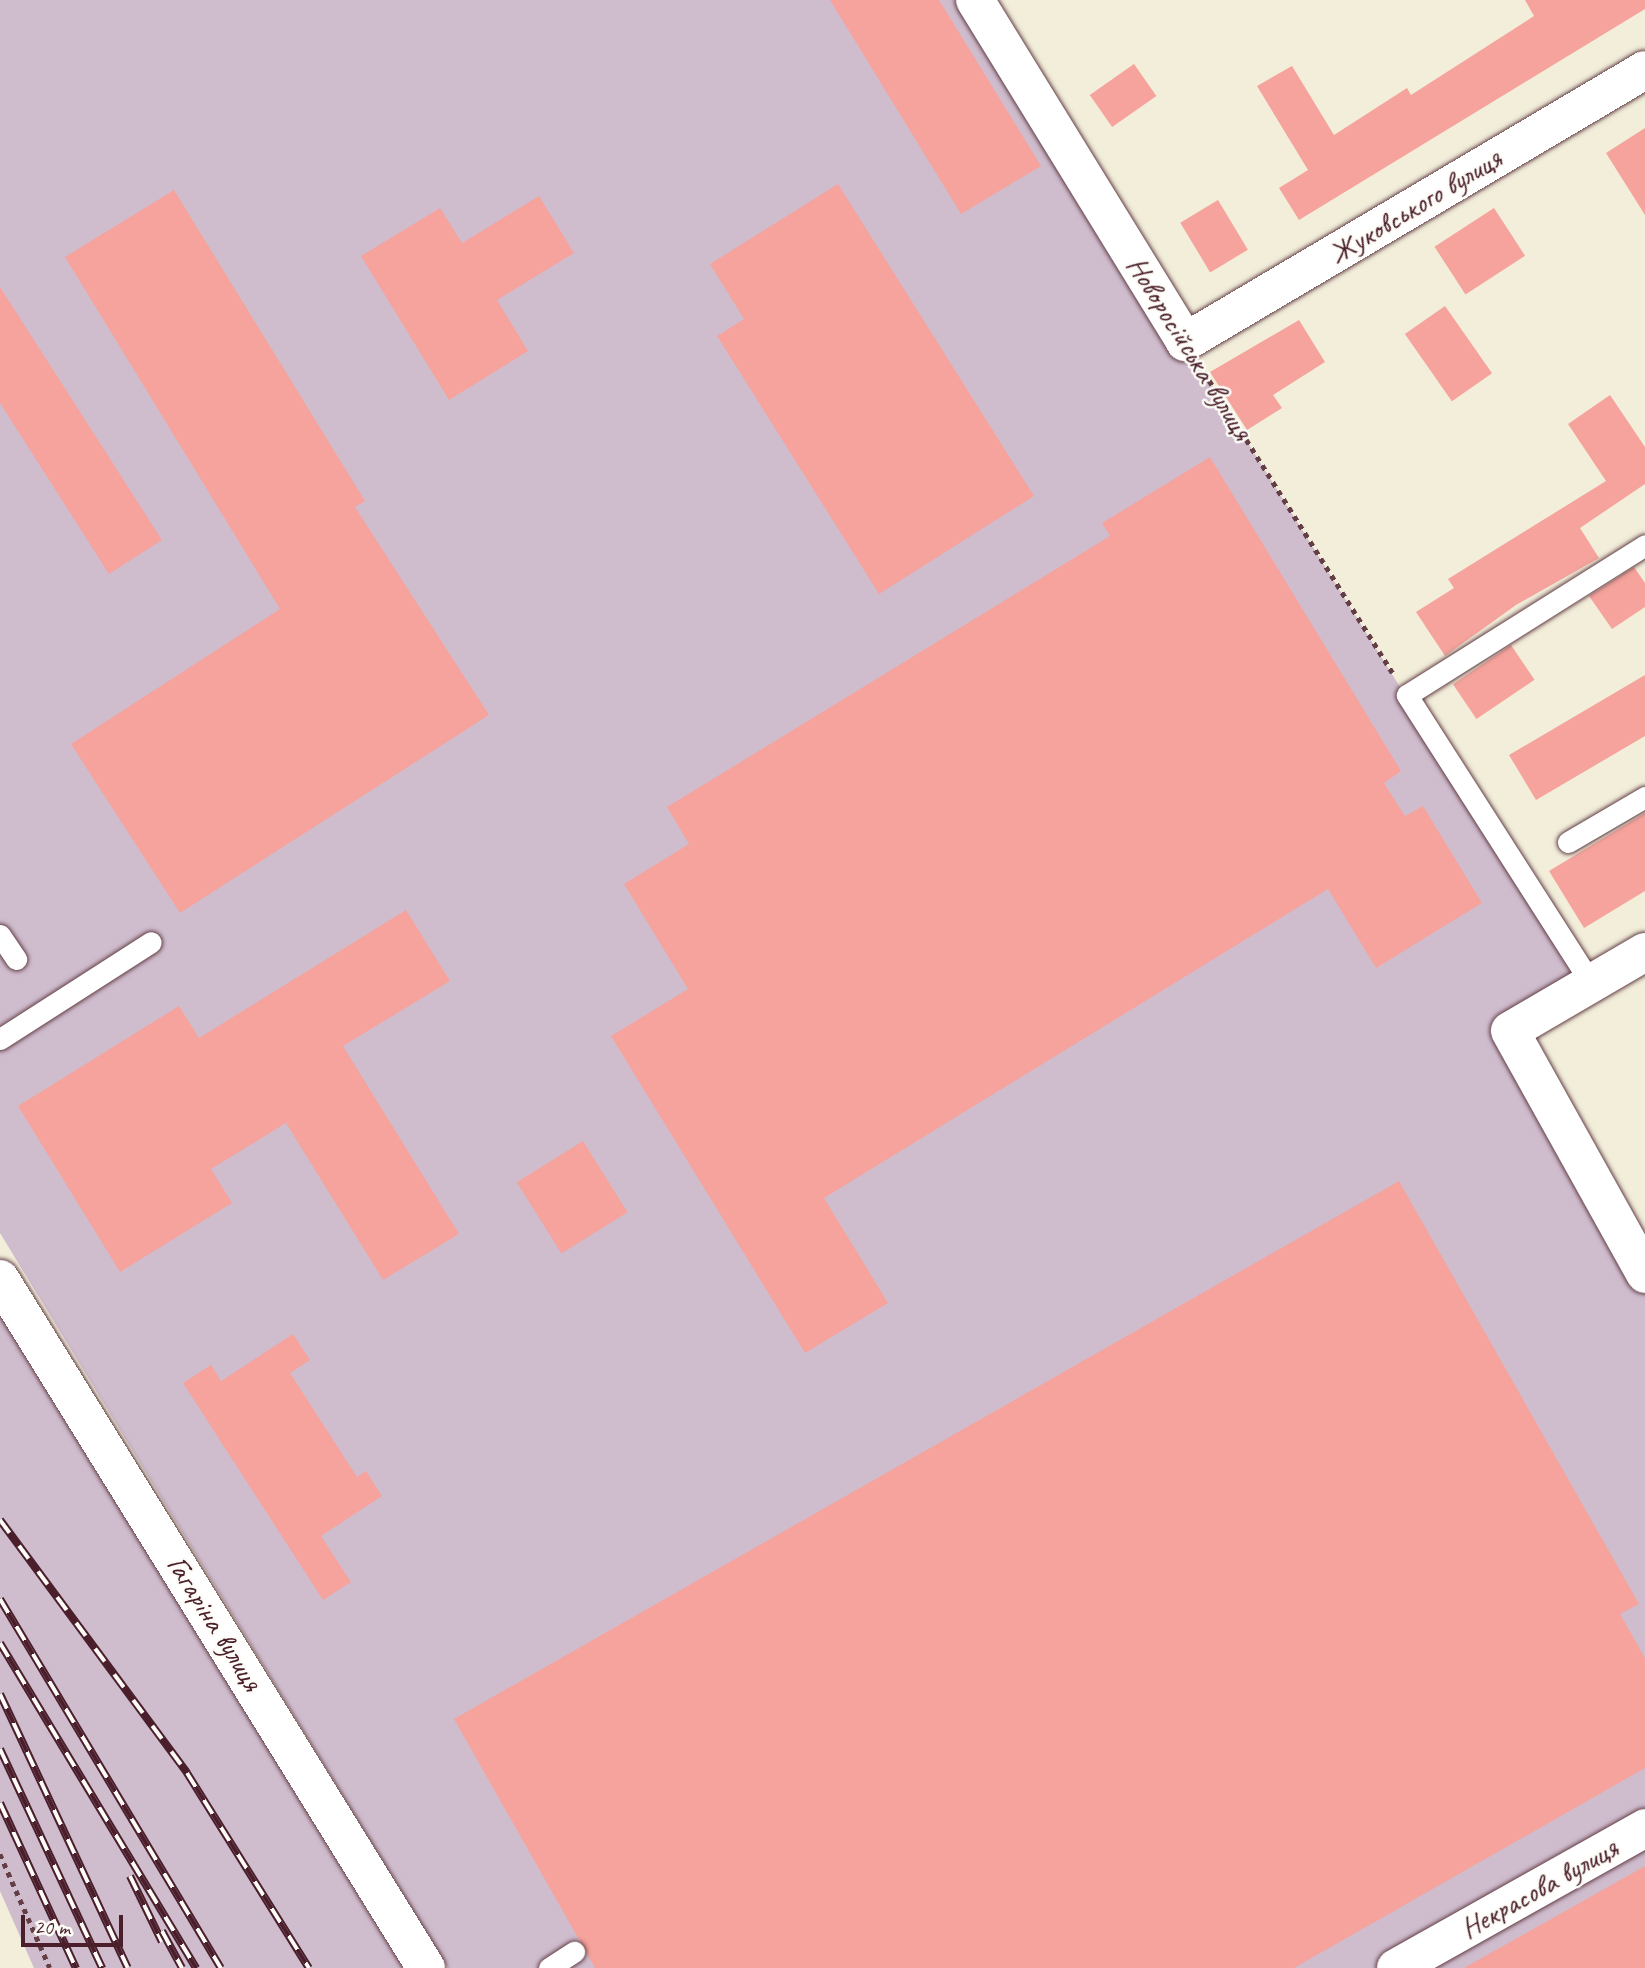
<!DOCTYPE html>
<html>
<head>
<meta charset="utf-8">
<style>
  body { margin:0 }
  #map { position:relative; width:1645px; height:1968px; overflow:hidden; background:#f2eeda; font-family:Caveat,sans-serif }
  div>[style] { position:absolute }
  .industrial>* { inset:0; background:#cfbdce }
  .building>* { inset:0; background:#f5a39c; transform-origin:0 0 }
  .path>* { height:4.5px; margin-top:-2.25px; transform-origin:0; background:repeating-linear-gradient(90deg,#633e45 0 5px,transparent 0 10px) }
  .roads { filter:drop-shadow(0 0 2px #633e45) drop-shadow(0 0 2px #633e45) }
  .service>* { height:21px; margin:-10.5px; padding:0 10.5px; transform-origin:10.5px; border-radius:10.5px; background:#fff }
  .minor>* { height:38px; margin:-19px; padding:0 19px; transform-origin:19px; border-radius:19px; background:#fff }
  .tertiary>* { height:38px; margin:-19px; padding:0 19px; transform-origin:19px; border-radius:19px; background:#fff }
  .rail>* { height:8px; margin-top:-4px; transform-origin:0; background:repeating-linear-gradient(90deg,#fdfcf7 0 16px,#4a1f2b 0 32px); box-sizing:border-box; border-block:2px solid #4a1f2b }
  span { translate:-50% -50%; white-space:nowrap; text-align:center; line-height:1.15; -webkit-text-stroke:5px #fdfcf7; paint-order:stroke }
  .street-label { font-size:30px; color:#4a1f2b }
  .scale { position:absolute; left:21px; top:1915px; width:102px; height:32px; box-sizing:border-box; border:4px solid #4a1f2b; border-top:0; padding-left:9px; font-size:21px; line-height:24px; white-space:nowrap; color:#4a1f2b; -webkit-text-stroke:5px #fdfcf7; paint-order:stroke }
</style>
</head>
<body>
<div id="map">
  <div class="industrial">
    <div style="clip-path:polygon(0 0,972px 0,1405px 695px,1591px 983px,1508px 1031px,1645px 1277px,1645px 1968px,448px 1968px,0 1233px)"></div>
    <div style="clip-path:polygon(0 1313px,406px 1968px,34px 1968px,0 1891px)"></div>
  </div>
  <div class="building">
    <div style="clip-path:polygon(830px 0,939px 0,1041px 166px,961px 214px)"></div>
    <div style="clip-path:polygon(1525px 0,1645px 0,1645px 9px,1299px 220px,1279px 188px,1308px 170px,1257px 86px,1292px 66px,1334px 135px,1407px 88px,1411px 95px,1534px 16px)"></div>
    <div style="left:1134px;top:64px;width:39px;height:54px;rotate:55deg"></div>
    <div style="clip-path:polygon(1645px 128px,1645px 215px,1606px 153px)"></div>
    <div style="clip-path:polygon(838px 184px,1034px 496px,879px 594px,717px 336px,744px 319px,710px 264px)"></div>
    <div style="clip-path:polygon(174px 190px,365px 501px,355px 507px,489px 715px,180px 913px,71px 744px,280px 609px,65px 257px)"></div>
    <div style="clip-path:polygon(539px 196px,574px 253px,497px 300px,528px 351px,449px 400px,361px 256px,440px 208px,462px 243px)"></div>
    <div style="left:1218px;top:200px;width:58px;height:44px;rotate:59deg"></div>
    <div style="left:1494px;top:208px;width:57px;height:71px;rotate:57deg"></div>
    <div style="clip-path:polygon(0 287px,162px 540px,109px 574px,0 403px)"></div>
    <div style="left:1445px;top:306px;width:82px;height:49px;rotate:55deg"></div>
    <div style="clip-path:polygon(1299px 320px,1325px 362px,1273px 395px,1282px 408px,1247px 430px,1210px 372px)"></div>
    <div style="clip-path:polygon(1610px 395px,1645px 447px,1645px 484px,1580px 528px,1599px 558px,1516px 605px,1445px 656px,1416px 612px,1454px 588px,1448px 579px,1606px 481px,1568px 424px)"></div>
    <div style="clip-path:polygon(1210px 457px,1401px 771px,1384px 783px,1405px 816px,1423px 806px,1482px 903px,1376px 968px,1328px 889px,824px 1198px,888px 1303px,805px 1353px,611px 1036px,688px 989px,624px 884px,689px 844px,667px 807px,1110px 536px,1102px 523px)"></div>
    <div style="clip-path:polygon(1634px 567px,1645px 583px,1645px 607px,1612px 629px,1589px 596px)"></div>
    <div style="left:1511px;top:645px;width:42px;height:70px;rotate:56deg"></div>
    <div style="clip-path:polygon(1645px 675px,1645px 736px,1536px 800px,1509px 755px)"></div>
    <div style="clip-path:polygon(1645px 813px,1645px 891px,1584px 928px,1549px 871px)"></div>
    <div style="clip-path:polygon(406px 910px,450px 981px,343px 1046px,459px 1234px,383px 1280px,286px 1123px,211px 1169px,232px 1203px,120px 1272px,18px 1106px,179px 1006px,199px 1038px)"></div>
    <div style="left:583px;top:1141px;width:84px;height:78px;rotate:58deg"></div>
    <div style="clip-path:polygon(1399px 1181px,1639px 1604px,1620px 1614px,1645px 1658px,1645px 1768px,1294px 1968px,595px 1968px,454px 1719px)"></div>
    <div style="clip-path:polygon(293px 1334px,310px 1360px,290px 1373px,357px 1477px,366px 1471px,382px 1496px,321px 1536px,351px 1582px,323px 1600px,183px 1383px,211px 1365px,221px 1381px)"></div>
    <div style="clip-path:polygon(1645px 1866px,1645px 1968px,1464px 1968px,1615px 1883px)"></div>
  </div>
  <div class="path">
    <div style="left:1204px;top:372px;width:355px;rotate:57.9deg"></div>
    <div style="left:0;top:1854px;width:124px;rotate:66.3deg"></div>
  </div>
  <div class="roads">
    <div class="service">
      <div style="left:1568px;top:842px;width:89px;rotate:-30.3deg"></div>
      <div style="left:0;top:935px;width:29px;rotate:56deg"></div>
      <div style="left:1591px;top:983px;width:342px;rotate:-122.6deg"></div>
      <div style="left:1407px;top:695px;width:281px;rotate:-32.2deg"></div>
      <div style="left:0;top:1039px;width:179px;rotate:-32.7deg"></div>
      <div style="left:549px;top:1968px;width:30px;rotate:-33deg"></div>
    </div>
    <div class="minor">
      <div style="left:975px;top:0;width:401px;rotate:58.4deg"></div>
      <div style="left:1185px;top:342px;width:534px;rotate:-30.6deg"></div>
      <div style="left:1645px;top:952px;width:156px;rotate:149.7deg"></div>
      <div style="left:1510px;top:1031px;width:278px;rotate:60.9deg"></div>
    </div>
    <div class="tertiary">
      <div style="left:0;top:1279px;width:810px;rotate:58.27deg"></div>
      <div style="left:1396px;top:1968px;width:286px;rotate:-29.3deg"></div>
    </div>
  </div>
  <div class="rail">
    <div style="left:0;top:1520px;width:315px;rotate:53.5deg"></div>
    <div style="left:187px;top:1773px;width:230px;rotate:58deg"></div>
    <div style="left:0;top:1599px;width:430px;rotate:59.1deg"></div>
    <div style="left:0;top:1643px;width:380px;rotate:58.9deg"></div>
    <div style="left:0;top:1694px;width:302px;rotate:65deg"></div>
    <div style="left:0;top:1749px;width:242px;rotate:65deg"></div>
    <div style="left:0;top:1803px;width:182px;rotate:65.3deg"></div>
    <div style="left:130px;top:1876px;width:73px;rotate:64.1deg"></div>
    <div style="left:162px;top:1931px;width:42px;rotate:61.6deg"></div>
  </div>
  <div class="street-label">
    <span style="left:1415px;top:206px;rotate:-31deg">Жуковського вулиця</span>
    <span style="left:1190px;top:348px;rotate:58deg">Новоросійська вулиця</span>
    <span style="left:215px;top:1623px;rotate:58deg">Гагаріна вулиця</span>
    <span style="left:1539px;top:1888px;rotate:-29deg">Некрасова вулиця</span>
  </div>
  <div class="scale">20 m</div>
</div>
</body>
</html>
